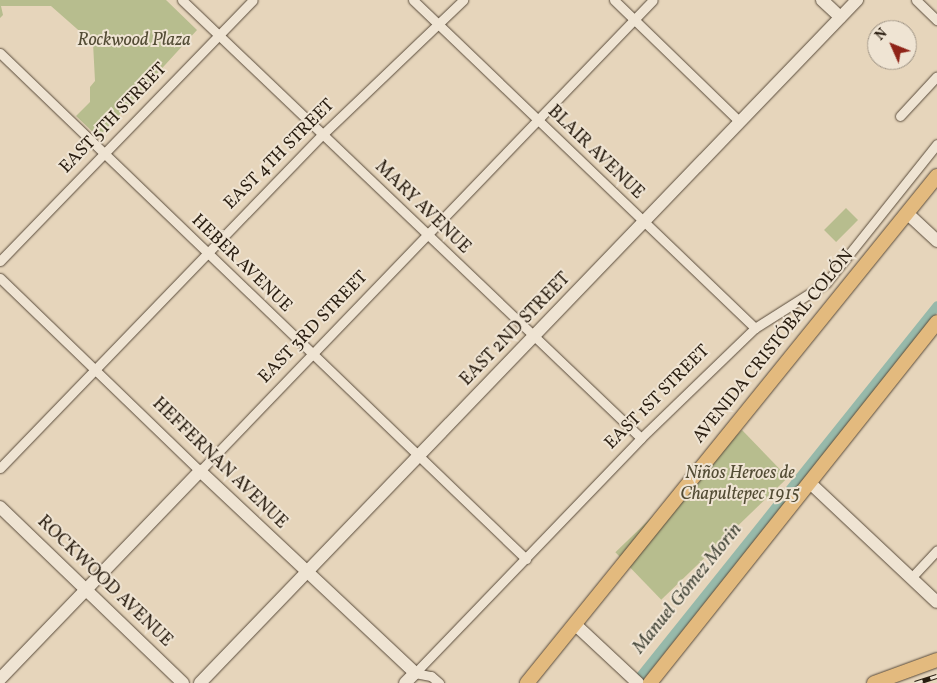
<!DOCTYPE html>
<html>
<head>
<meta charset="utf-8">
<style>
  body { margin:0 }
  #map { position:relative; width:937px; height:683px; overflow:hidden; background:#e6d5bb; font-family:Vollkorn,serif }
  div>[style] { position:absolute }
  .green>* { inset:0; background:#b7bd8e; transform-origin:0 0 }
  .canal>* { height:9px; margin:-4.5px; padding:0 4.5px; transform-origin:4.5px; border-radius:4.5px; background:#97b9aa }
  .roads { filter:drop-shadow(0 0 1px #584a3a) drop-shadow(0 0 1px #584a3a) }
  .street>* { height:9px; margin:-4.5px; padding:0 4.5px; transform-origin:4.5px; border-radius:4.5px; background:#efe4d3 }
  .secondary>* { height:12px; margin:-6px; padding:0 6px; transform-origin:6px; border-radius:6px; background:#efe4d3 }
  .primary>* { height:14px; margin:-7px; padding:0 7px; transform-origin:7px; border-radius:7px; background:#e3ba7e }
  .rail>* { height:4.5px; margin-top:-2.25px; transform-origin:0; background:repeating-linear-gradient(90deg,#efe4d3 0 8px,#281c0f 0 16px); box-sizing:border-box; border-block:1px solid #281c0f }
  span { translate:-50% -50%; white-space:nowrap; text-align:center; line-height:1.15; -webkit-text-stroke:4px #efe4d3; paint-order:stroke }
  .park-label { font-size:18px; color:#534c35; font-style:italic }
  .street-label { font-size:18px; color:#281c0f }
  .water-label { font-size:19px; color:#494b3e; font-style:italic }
  .north { position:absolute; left:867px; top:20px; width:50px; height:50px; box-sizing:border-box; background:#efe4d3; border:1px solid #9f9485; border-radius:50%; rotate:314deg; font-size:14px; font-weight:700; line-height:20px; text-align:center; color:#281c0f }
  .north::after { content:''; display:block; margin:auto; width:18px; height:22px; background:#8f2418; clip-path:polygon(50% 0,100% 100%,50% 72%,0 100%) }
</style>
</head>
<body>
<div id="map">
  <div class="green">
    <div style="clip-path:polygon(0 0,166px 0,197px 30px,101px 135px,96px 135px,76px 116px,90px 102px,90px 87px,95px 81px,93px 43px,51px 6px,1px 6px,3px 15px,0 18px)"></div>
    <div style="left:846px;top:208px;width:17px;height:31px;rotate:45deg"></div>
    <div style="left:742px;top:430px;width:66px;height:176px;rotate:46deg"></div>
  </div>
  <div class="canal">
    <div style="left:634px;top:683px;width:484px;rotate:-51.3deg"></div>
  </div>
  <div class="roads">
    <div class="street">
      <div style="left:182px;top:0;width:634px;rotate:43.66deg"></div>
      <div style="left:413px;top:0;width:474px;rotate:43.8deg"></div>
      <div style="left:614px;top:0;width:175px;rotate:44.1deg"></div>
      <div style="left:916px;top:0;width:29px;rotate:44deg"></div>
      <div style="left:0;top:53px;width:730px;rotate:43.89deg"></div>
      <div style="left:900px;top:116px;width:54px;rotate:-47.2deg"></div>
      <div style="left:0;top:261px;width:363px;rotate:-45.9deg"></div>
      <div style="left:0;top:278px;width:278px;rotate:44deg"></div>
      <div style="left:200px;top:471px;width:653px;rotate:-46.12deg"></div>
      <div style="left:0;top:468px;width:465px;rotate:-46deg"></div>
      <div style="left:323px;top:134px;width:194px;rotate:-43.7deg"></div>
      <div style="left:911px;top:578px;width:38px;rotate:-47deg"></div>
      <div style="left:415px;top:673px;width:326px;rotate:-46.1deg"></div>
      <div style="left:641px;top:438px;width:158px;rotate:-44deg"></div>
      <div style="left:755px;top:328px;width:84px;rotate:-32.4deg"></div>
      <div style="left:826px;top:283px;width:178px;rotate:-51.4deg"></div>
      <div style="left:415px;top:673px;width:16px;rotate:11deg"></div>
      <div style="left:431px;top:676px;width:11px;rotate:41deg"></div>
    </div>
    <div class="secondary">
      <div style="left:822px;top:0;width:25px;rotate:43deg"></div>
      <div style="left:907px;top:213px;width:41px;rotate:43deg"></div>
      <div style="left:809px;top:482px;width:175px;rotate:43.2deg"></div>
      <div style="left:0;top:507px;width:254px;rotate:43.9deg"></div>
      <div style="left:579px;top:628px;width:81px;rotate:43deg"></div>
      <div style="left:0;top:679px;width:289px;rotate:-46.1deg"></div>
      <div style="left:200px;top:471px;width:295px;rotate:43.2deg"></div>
      <div style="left:415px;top:673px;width:14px;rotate:135deg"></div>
      <div style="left:200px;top:683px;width:948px;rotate:-46.11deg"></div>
    </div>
    <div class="primary">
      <div style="left:527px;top:683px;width:652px;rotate:-51.04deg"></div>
      <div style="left:650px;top:683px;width:461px;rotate:-51.5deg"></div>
      <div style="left:874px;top:683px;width:67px;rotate:-20.1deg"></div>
    </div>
  </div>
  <div class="rail">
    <div style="left:915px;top:683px;width:23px;rotate:-18deg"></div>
  </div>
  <div class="park-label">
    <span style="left:134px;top:41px">Rockwood Plaza</span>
    <span style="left:740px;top:485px">Niños Heroes de<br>Chapultepec 1915</span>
  </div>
  <div class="street-label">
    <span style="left:114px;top:119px;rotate:-46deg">EAST 5TH STREET</span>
    <span style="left:595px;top:153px;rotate:44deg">BLAIR AVENUE</span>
    <span style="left:280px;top:155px;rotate:-45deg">EAST 4TH STREET</span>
    <span style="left:422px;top:208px;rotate:44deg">MARY AVENUE</span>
    <span style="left:241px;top:264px;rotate:44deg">HEBER AVENUE</span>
    <span style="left:314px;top:328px;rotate:-46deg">EAST 3RD STREET</span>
    <span style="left:516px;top:330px;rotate:-46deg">EAST 2ND STREET</span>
    <span style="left:774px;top:347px;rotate:-51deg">AVENIDA CRISTÓBAL COLÓN</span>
    <span style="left:658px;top:398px;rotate:-45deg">EAST 1ST STREET</span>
    <span style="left:219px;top:464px;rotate:44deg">HEFFERNAN AVENUE</span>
    <span style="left:104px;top:582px;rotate:44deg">ROCKWOOD AVENUE</span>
  </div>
  <div class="water-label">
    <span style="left:688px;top:589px;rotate:-51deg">Manuel Gómez Morin</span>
  </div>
  <div class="north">N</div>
</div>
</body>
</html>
